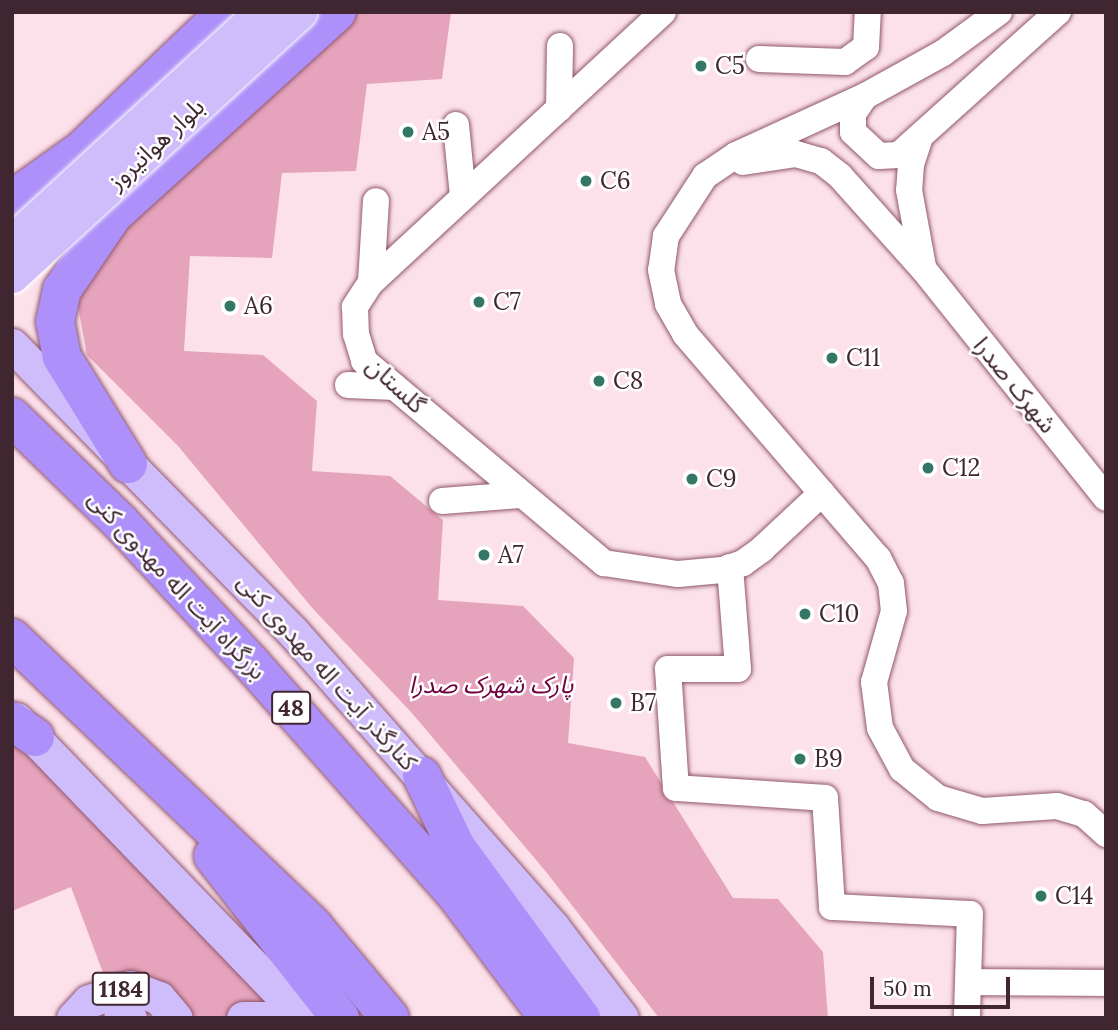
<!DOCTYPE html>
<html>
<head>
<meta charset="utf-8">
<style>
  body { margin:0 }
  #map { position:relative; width:1118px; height:1030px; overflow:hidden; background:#fce1ea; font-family:Lora,"Noto Sans Arabic",serif }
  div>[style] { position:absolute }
  .green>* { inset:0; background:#e6a4bc }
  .roads { filter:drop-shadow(0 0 2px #91576e) drop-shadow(0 0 2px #91576e) }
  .minor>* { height:26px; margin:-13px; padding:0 13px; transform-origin:13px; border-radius:13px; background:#fff }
  .major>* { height:33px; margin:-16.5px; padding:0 16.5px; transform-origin:16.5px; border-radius:16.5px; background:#cebcfb }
  .highway>* { height:38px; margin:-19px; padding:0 19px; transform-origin:19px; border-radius:19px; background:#ad90f9 }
  .bridges { filter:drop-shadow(0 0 2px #fff) drop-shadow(0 0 2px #fff) }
  .major-bridge>* { height:33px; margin:-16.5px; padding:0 16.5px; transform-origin:16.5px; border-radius:16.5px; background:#cebcfb }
  .dots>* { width:19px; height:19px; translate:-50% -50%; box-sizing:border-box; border:4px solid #fff; border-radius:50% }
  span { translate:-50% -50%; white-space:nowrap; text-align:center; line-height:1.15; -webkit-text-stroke:5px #fff; paint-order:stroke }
  .shield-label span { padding:2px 5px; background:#fff; border:2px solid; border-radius:5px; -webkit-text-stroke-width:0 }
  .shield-label { font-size:23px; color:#3f2630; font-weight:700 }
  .poi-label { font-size:24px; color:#3f2630 }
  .left { translate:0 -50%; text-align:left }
  .street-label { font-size:24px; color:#3f2630 }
  .park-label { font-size:24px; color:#6e013e; font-style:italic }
  .frame { position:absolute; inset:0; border:14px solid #3f2630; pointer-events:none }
  .scale { position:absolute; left:870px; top:977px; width:140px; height:32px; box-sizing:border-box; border:4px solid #3f2630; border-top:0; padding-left:9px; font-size:21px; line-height:24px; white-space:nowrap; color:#3f2630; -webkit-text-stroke:5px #fff; paint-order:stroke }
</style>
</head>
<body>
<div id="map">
  <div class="green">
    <div style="clip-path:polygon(355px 12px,451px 12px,442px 79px,367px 84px,356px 171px,282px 173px,272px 258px,190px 256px,184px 351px,263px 355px,317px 401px,312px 471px,390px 476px,443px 520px,438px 600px,523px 606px,574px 658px,568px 743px,645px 757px,733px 898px,778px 899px,823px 952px,828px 1018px,659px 1018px,547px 873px,411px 712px,314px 610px,178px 446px,87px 355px,78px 307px,83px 284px,142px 206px)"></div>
    <div style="clip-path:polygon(12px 738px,290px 1018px,240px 1010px,225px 1018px,189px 1018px,106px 981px,71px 887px,12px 911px)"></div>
  </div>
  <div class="roads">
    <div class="minor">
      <div style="left:663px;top:12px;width:398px;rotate:137.2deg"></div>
      <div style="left:371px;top:282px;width:30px;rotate:123deg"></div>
      <div style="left:355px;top:307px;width:27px;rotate:88deg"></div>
      <div style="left:356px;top:334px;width:28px;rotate:73deg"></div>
      <div style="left:364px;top:361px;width:314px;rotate:40.1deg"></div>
      <div style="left:604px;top:563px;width:75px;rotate:8.5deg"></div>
      <div style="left:678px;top:574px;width:44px;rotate:-5.2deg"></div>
      <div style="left:722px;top:570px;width:22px;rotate:-18deg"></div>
      <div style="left:743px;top:563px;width:24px;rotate:-36deg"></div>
      <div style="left:762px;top:549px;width:82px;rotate:-43deg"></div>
      <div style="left:999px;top:12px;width:69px;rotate:143.8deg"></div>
      <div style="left:943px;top:53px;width:89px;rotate:151.1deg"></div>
      <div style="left:865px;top:96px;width:142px;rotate:155.4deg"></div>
      <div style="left:736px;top:155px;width:37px;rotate:146deg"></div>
      <div style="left:705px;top:176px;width:72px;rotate:123deg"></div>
      <div style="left:666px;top:236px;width:34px;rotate:98deg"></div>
      <div style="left:661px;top:270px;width:35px;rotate:78deg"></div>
      <div style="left:668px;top:304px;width:34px;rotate:60deg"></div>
      <div style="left:685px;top:334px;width:296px;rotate:49.3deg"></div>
      <div style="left:878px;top:558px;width:28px;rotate:63deg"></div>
      <div style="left:891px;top:583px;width:28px;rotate:84deg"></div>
      <div style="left:894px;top:611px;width:74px;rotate:105.7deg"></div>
      <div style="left:874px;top:682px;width:46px;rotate:82.6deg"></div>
      <div style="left:880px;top:728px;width:47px;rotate:61.8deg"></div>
      <div style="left:902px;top:769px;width:46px;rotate:38.9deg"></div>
      <div style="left:938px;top:798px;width:46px;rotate:16.5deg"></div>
      <div style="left:982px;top:811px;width:75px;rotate:-3.8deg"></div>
      <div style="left:1057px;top:806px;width:28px;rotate:17deg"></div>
      <div style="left:1084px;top:814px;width:30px;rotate:42deg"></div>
      <div style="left:759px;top:59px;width:86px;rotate:2deg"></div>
      <div style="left:845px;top:62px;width:26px;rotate:-36deg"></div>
      <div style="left:866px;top:47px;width:35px;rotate:-87deg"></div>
      <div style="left:865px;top:96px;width:22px;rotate:124deg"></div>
      <div style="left:853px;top:114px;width:18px;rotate:90deg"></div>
      <div style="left:853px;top:132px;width:35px;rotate:43deg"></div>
      <div style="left:879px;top:156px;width:20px;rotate:-3deg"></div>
      <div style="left:899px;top:155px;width:214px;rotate:-42deg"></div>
      <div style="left:559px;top:109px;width:63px;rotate:-89.1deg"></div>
      <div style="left:456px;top:125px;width:72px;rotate:84.4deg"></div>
      <div style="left:919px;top:140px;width:25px;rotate:108deg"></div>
      <div style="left:911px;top:164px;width:26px;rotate:94deg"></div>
      <div style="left:909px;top:190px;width:77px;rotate:79.6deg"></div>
      <div style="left:743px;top:162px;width:54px;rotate:-8.6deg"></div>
      <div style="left:796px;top:154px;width:26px;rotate:16deg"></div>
      <div style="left:821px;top:161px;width:24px;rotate:38deg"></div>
      <div style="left:840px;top:176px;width:127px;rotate:48.2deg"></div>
      <div style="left:925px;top:271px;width:290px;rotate:51.4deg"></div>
      <div style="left:371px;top:282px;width:81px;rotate:-86.5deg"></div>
      <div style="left:348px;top:385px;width:47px;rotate:2.4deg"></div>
      <div style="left:442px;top:501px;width:78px;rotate:-4.4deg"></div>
      <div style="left:730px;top:567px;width:102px;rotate:85.5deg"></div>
      <div style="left:738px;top:669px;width:70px;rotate:180deg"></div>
      <div style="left:668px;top:669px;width:119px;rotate:86.2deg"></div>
      <div style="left:676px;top:788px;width:149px;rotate:3.8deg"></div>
      <div style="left:825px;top:798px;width:109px;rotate:86.3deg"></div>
      <div style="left:832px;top:907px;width:138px;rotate:2.9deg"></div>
      <div style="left:970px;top:914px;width:104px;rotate:91.7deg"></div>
      <div style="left:968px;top:982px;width:138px;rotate:0.4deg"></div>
    </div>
    <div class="major">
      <div style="left:12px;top:345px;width:402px;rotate:45.6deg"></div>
      <div style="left:293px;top:632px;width:393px;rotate:48.6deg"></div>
      <div style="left:553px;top:927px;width:114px;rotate:52.8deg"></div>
      <div style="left:16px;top:719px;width:415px;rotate:46.1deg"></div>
      <div style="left:73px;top:1018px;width:23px;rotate:-47deg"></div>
      <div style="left:89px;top:1001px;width:43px;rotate:-18.9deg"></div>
      <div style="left:130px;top:987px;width:31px;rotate:21deg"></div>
      <div style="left:159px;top:998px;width:26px;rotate:50deg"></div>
      <div style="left:120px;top:1018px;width:10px"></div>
      <div style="left:243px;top:1018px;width:24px"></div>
    </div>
    <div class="highway">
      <div style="left:12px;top:200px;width:86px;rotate:-35.5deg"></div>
      <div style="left:82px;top:150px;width:199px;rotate:-43.8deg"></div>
      <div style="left:12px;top:417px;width:152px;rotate:44.2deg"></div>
      <div style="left:121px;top:523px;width:191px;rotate:47.1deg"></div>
      <div style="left:251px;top:663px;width:311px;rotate:48.5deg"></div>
      <div style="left:457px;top:896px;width:153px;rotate:53deg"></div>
      <div style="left:128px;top:464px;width:126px;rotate:-121.7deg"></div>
      <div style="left:62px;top:357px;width:36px;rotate:-101deg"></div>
      <div style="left:55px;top:322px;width:33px;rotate:-78deg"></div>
      <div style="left:62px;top:290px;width:91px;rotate:-55.8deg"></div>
      <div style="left:113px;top:215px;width:302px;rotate:-42.2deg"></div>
      <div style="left:12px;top:638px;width:417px;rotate:43.7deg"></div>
      <div style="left:313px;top:926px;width:120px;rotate:50.1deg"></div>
      <div style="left:12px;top:721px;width:28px;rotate:35deg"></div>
      <div style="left:422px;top:776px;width:79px;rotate:64.4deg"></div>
      <div style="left:456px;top:847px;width:212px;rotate:53.8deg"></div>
      <div style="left:213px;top:856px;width:206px;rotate:51.9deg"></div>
    </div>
  </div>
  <div class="bridges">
    <div class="major-bridge">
      <div style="left:12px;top:241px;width:338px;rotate:-42.6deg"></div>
      <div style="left:12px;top:276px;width:391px;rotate:-42.5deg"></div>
    </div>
  </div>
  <div class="dots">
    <div style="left:701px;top:66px;background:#357767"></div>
    <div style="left:408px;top:132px;background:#357767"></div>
    <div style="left:586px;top:181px;background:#357767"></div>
    <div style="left:479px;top:302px;background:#357767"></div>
    <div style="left:230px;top:306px;background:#357767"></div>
    <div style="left:832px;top:358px;background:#357767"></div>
    <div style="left:599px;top:381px;background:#357767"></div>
    <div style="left:928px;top:468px;background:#357767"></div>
    <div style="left:692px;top:479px;background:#357767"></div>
    <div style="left:484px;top:555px;background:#357767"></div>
    <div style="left:805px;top:614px;background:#357767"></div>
    <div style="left:616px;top:703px;background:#357767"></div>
    <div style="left:800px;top:759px;background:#357767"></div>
    <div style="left:1041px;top:896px;background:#357767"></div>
  </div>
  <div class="shield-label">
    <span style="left:291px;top:708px">48</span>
    <span style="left:121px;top:989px">1184</span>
  </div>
  <div class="poi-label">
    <span class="left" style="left:715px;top:66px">C5</span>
    <span class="left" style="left:422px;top:132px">A5</span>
    <span class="left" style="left:600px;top:181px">C6</span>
    <span class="left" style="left:493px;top:302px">C7</span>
    <span class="left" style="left:244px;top:306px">A6</span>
    <span class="left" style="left:846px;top:358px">C11</span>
    <span class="left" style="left:613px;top:381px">C8</span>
    <span class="left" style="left:942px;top:468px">C12</span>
    <span class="left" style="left:706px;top:479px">C9</span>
    <span class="left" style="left:498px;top:555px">A7</span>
    <span class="left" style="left:819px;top:614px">C10</span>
    <span class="left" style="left:630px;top:703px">B7</span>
    <span class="left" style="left:814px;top:759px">B9</span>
    <span class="left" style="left:1055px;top:896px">C14</span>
  </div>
  <div class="street-label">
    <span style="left:156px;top:144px;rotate:-43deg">بلوار هوانیروز</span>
    <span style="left:396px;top:385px;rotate:43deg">گلستان</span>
    <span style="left:1015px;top:385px;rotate:51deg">شهرک صدرا</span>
    <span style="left:177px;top:585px;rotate:47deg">بزرگراه آیت اله مهدوی کنی</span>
    <span style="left:327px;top:672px;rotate:48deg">کنارگذر آیت اله مهدوی کنی</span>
  </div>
  <div class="park-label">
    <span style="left:491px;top:685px">پارک شهرک صدرا</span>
  </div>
  <div class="frame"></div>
  <div class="scale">50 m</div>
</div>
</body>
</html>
